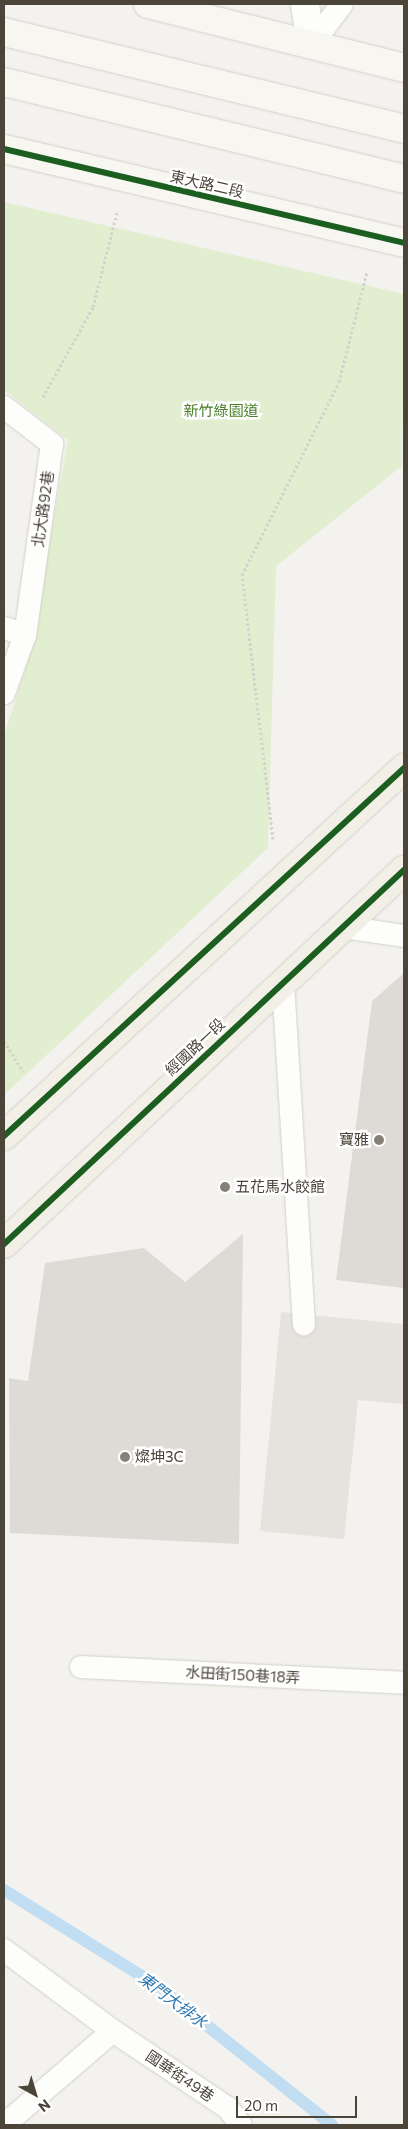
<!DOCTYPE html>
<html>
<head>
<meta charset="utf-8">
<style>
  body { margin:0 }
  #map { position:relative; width:408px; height:2129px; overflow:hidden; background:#f4f2ee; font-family:Commissioner,"Noto Sans TC",sans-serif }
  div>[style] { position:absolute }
  .green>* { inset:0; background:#e1eecf }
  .parking>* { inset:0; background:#e6e3df }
  .stream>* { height:12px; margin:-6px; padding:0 6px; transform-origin:6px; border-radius:6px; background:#c0ddf1 }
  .building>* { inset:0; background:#dedbd6 }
  .path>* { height:3px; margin-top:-1.5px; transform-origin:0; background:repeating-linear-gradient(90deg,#d3d2cc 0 2.5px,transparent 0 5px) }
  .roads { filter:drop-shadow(0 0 1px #d2d0cb) drop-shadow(0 0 1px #d2d0cb) }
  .lane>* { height:22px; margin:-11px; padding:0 11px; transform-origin:11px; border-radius:11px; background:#fdfdfc }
  .street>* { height:28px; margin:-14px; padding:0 14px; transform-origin:14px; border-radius:14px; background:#fdfdfc }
  .secondary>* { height:28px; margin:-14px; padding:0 14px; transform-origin:14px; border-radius:14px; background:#f7f6f1 }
  .primary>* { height:28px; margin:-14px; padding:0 14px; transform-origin:14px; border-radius:14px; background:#f2efe6 }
  .cycleway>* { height:6px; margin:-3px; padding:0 3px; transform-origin:3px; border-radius:3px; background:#1b5e20 }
  .dots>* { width:14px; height:14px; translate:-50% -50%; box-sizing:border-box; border:2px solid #fff; border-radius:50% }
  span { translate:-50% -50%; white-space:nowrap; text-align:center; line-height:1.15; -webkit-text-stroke:5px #fff; paint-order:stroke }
  .street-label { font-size:15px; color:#4b4439 }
  .park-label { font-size:15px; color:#4a7f2a }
  .poi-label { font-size:15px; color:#4b4439 }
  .right { translate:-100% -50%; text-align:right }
  .left { translate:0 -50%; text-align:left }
  .water-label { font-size:16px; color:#2e7ab2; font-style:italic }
  .frame { position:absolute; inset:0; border:5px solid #4b4439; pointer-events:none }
  .north { position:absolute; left:10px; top:2069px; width:50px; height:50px; -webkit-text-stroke:4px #fff; paint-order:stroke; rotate:141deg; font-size:14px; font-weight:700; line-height:20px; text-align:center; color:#4b4439 }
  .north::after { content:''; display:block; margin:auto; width:18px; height:22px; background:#4b4439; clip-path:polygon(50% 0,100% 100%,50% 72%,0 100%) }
  .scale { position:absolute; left:236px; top:2096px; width:121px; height:22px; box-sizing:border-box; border:2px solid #4b4439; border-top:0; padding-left:6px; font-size:15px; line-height:18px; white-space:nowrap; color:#4b4439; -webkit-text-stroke:4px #fff; paint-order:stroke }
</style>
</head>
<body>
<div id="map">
  <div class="green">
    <div style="clip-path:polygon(4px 202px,404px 294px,402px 466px,276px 566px,268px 848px,4px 1095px,4px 736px,27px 664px,68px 440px,4px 390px)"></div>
  </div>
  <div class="parking">
    <div style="clip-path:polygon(281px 1312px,404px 1324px,404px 1404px,358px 1400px,344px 1539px,260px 1531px)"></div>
  </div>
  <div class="stream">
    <div style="left:4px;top:1890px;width:179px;rotate:32deg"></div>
    <div style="left:156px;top:1985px;width:225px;rotate:38.5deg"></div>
  </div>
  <div class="building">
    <div style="clip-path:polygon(404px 973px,404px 1288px,336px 1280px,372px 1001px)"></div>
    <div style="clip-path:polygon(243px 1234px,239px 1544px,10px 1533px,9px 1378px,28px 1381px,45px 1263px,144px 1248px,185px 1282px)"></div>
  </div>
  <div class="path">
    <div style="left:43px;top:397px;width:103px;rotate:-60.9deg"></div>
    <div style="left:93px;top:307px;width:98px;rotate:-75.8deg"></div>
    <div style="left:273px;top:839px;width:266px;rotate:-96.7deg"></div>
    <div style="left:242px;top:575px;width:216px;rotate:-63.3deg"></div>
    <div style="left:339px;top:382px;width:114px;rotate:-75.8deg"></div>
    <div style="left:4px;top:1041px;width:36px;rotate:58deg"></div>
  </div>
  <div class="roads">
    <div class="lane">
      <div style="left:311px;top:45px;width:51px;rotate:-52.9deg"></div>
      <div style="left:4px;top:407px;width:61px;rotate:37.6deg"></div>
      <div style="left:52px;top:444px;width:193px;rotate:98deg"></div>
      <div style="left:25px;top:635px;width:62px;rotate:109.9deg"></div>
      <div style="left:4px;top:628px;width:22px;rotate:18deg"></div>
      <div style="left:343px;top:927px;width:62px;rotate:8.4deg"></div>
      <div style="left:283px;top:982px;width:343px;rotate:86.5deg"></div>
      <div style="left:81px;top:1667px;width:323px;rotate:2.8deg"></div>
      <div style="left:4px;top:1950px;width:136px;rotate:36.6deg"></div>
      <div style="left:4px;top:2125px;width:144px;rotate:-40.8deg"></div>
      <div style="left:113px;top:2031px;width:138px;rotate:33.8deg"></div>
      <div style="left:228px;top:2108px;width:21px;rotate:53deg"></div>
    </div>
    <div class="street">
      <div style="left:305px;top:4px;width:41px;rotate:81.7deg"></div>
    </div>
    <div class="secondary">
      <div style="left:148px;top:4px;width:264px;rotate:14deg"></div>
      <div style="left:4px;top:32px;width:412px;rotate:13.6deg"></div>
      <div style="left:4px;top:82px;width:412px;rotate:13.6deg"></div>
      <div style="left:4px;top:149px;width:411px;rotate:13.2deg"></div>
    </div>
    <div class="primary">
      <div style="left:4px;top:1136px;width:544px;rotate:-42.61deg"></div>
      <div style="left:4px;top:1244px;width:548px;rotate:-43.08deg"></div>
    </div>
  </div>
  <div class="cycleway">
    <div style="left:4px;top:149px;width:411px;rotate:13.2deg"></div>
    <div style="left:4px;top:1136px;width:544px;rotate:-42.61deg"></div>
    <div style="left:4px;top:1244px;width:548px;rotate:-43.08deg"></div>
  </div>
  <div class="dots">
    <div style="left:379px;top:1140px;background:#868178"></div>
    <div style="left:225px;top:1187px;background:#868178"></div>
    <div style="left:125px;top:1457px;background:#868178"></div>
  </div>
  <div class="street-label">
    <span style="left:207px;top:184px;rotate:13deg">東大路二段</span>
    <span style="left:43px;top:509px;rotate:-82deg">北大路92巷</span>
    <span style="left:195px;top:1047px;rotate:-43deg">經國路一段</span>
    <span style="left:243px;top:1675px;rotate:3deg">水田街150巷18弄</span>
    <span style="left:180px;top:2076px;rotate:34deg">國華街49巷</span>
  </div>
  <div class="park-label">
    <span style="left:221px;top:411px">新竹綠園道</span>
  </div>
  <div class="poi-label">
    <span class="right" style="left:369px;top:1140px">寶雅</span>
    <span class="left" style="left:235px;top:1187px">五花馬水餃館</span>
    <span class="left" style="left:135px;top:1457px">燦坤3C</span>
  </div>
  <div class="water-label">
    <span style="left:173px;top:2000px;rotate:37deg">東門大排水</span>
  </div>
  <div class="frame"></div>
  <div class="north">N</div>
  <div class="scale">20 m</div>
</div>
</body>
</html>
